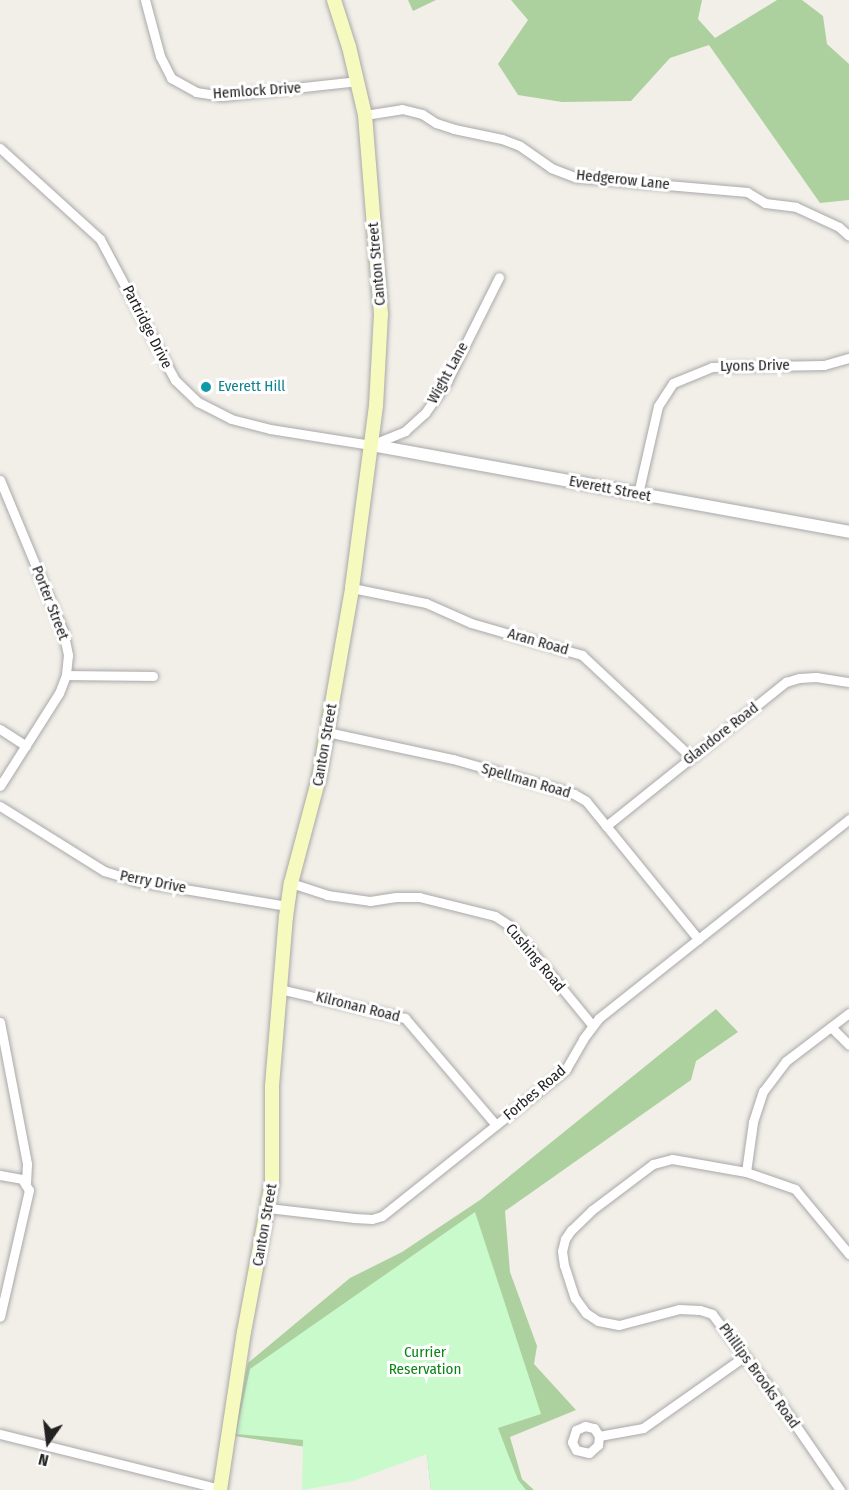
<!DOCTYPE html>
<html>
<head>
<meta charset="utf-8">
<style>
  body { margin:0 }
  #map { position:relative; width:849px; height:1490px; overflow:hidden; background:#f2efe9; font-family:"Fira Sans Condensed",sans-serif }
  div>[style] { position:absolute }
  .forest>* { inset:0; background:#add19e }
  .park>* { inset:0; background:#c8facc }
  .roads { filter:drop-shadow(0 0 2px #a9a9a9) drop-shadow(0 0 2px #a9a9a9) }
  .minor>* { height:9px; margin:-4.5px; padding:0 4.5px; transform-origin:4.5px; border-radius:4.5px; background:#fff }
  .tertiary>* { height:12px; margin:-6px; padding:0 6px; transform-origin:6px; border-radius:6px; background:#fff }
  .secondary>* { height:14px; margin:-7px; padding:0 7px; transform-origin:7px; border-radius:7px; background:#f7fabf }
  .dots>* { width:16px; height:16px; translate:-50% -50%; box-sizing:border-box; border:3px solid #fff; border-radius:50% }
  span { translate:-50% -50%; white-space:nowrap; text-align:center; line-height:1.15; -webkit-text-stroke:6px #fff; paint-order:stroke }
  .street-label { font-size:15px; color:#222 }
  .culture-label { font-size:15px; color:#0d838f }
  .left { translate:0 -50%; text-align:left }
  .park-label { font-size:15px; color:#0c8416 }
  .north { position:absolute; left:18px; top:1412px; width:60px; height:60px; -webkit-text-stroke:4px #fff; paint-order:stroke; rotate:194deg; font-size:16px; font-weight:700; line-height:24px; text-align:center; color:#222 }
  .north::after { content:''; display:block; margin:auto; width:21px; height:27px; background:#222; clip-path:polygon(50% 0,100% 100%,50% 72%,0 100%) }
</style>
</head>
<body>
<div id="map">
  <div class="forest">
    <div style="clip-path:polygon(408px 0,436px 0,413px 11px)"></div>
    <div style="clip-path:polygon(511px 0,702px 0,698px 19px,715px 38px,777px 0,802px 0,823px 16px,827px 44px,849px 64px,849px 200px,820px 203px,709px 45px,670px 58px,631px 101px,562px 102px,518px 95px,498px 64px,528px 20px)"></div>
    <div style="clip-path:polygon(716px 1009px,738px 1032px,696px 1061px,691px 1080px,505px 1211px,510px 1272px,537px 1346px,534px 1364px,576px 1410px,510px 1437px,522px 1479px,534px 1490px,431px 1490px,427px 1454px,306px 1447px,234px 1436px,248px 1363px,350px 1278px,402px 1252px,480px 1200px)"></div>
  </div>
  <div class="park">
    <div style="clip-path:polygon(475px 1212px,541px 1414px,498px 1428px,518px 1480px,526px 1490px,431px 1490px,427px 1454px,353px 1481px,302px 1490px,303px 1440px,236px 1434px,250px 1369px)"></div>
  </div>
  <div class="roads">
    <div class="minor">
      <div style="left:145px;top:0;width:58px;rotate:75deg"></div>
      <div style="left:160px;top:56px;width:25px;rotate:63deg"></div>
      <div style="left:171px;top:78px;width:29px;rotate:29deg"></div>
      <div style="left:196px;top:92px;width:25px;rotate:9deg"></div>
      <div style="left:221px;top:96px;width:138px;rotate:-6.2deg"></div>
      <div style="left:365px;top:115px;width:37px;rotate:-9deg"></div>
      <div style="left:402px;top:109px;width:21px;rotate:14deg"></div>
      <div style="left:422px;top:114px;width:17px;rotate:33deg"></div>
      <div style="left:436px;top:123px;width:19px;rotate:18deg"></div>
      <div style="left:454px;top:129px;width:49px;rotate:11.8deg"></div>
      <div style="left:502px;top:139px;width:19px;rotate:21deg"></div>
      <div style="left:520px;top:146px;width:38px;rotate:35deg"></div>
      <div style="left:551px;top:168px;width:26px;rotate:21deg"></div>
      <div style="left:575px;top:177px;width:173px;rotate:5deg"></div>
      <div style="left:747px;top:192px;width:21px;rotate:31deg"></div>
      <div style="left:765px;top:203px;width:31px;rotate:7deg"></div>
      <div style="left:796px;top:207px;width:47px;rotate:24.9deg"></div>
      <div style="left:839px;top:227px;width:13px;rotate:42deg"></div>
      <div style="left:0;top:148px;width:135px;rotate:42.3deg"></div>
      <div style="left:100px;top:239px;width:160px;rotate:62deg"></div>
      <div style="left:175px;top:380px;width:32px;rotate:44deg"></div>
      <div style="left:198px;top:402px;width:37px;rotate:27deg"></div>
      <div style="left:231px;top:419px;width:40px;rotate:14.4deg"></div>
      <div style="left:270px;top:429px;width:102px;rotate:9deg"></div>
      <div style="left:371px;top:445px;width:37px;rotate:-22deg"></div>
      <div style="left:405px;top:431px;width:27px;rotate:-42deg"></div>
      <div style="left:425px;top:413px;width:39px;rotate:-55deg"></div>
      <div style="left:447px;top:381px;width:116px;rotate:-63.4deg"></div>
      <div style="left:0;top:480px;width:164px;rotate:67.4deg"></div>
      <div style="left:63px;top:631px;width:25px;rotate:78deg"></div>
      <div style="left:68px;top:655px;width:20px;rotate:96deg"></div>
      <div style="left:66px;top:675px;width:19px;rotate:111deg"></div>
      <div style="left:59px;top:693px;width:110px;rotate:122.4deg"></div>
      <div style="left:638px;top:494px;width:90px;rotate:-77.2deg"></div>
      <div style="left:658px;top:406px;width:27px;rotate:-57deg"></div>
      <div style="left:673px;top:383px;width:42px;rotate:-22.3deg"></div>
      <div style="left:712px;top:367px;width:112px;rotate:-1deg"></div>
      <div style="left:824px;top:365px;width:26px;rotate:-16deg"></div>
      <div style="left:352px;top:588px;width:76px;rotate:11.5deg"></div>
      <div style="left:426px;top:603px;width:49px;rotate:24deg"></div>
      <div style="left:471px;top:623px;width:116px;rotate:16.1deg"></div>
      <div style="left:582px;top:655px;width:149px;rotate:43.1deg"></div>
      <div style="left:66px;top:675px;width:87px;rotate:0.7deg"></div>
      <div style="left:0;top:729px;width:31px;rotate:33deg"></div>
      <div style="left:327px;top:732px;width:129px;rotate:12.1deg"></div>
      <div style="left:453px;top:759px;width:126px;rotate:16.1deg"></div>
      <div style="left:574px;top:794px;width:14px;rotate:30deg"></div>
      <div style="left:586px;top:801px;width:178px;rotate:50.9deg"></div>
      <div style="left:0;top:806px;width:123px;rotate:32deg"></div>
      <div style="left:104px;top:871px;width:34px;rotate:17deg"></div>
      <div style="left:136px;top:881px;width:153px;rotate:9.4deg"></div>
      <div style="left:606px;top:826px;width:231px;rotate:-38.7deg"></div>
      <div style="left:786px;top:682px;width:14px;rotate:-17deg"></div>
      <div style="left:799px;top:678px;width:17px;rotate:-3deg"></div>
      <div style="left:816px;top:677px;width:33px;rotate:9deg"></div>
      <div style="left:291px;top:883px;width:38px;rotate:18deg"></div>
      <div style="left:327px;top:895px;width:43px;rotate:7.9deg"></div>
      <div style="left:370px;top:901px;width:26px;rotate:-9deg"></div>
      <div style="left:396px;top:897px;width:23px"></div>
      <div style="left:419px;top:897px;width:78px;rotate:14deg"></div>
      <div style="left:495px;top:916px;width:17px;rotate:33deg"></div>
      <div style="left:509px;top:925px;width:24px;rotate:48deg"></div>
      <div style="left:525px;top:943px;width:106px;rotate:50.7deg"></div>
      <div style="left:279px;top:989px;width:129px;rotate:13deg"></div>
      <div style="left:405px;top:1018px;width:140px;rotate:49.6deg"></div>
      <div style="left:849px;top:1013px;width:79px;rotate:142.7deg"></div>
      <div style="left:786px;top:1061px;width:38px;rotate:127deg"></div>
      <div style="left:763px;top:1091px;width:33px;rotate:108deg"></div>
      <div style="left:753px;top:1122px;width:50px;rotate:98deg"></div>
      <div style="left:746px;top:1172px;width:52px;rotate:19.1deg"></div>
      <div style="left:795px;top:1189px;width:85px;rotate:50.3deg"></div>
      <div style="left:0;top:1022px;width:145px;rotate:79.2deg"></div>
      <div style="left:27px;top:1164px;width:18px;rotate:93deg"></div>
      <div style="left:831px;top:1027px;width:25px;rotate:45deg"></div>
      <div style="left:746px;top:1172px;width:75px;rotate:-170deg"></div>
      <div style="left:672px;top:1159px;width:20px;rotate:165deg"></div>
      <div style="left:653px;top:1164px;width:76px;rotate:143deg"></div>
      <div style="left:592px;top:1210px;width:29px;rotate:136deg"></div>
      <div style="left:571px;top:1230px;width:11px;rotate:124deg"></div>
      <div style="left:565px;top:1239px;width:12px;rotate:104deg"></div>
      <div style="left:562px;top:1251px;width:14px;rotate:82deg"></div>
      <div style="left:564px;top:1265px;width:35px;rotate:72deg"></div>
      <div style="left:575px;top:1298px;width:19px;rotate:54deg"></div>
      <div style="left:586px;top:1313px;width:14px;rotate:34deg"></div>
      <div style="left:598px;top:1321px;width:21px;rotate:11deg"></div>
      <div style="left:619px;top:1325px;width:62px;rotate:-14.9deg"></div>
      <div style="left:679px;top:1309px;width:21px;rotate:3deg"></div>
      <div style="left:700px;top:1310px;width:13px;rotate:18deg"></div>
      <div style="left:712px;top:1314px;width:98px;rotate:52.1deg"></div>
      <div style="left:772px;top:1391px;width:120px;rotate:55.5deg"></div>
      <div style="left:0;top:1175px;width:22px;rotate:10deg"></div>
      <div style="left:22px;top:1179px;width:13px;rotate:58deg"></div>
      <div style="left:29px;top:1190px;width:130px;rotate:102.9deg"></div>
      <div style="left:268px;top:1208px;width:87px;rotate:6.6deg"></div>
      <div style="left:354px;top:1218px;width:18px;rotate:3deg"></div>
      <div style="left:372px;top:1219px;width:10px;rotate:-17deg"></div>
      <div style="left:382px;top:1216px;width:236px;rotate:-38.6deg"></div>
      <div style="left:566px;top:1069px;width:34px;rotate:-60deg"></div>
      <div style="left:583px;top:1039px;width:26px;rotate:-53deg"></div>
      <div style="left:599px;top:1018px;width:320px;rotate:-38.5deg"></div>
      <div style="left:0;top:1434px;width:227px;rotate:14deg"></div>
      <div style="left:599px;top:1436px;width:9px;rotate:96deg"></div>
      <div style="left:598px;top:1445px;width:12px;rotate:138deg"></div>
      <div style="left:589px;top:1453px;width:13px;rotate:-167deg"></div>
      <div style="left:576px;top:1450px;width:9px;rotate:-117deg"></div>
      <div style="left:572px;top:1442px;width:13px;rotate:-72deg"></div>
      <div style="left:576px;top:1430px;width:10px;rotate:-24deg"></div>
      <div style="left:585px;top:1426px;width:9px;rotate:13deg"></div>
      <div style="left:594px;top:1428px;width:9px;rotate:58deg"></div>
      <div style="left:599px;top:1436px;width:45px;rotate:-10.3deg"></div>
      <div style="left:643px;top:1428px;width:125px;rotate:-35.2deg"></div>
    </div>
    <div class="tertiary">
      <div style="left:371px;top:445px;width:486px;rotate:10.3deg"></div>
    </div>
    <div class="secondary">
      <div style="left:220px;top:1490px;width:160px;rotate:-81.4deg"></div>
      <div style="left:244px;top:1332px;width:153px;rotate:-79.4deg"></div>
      <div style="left:272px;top:1182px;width:96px;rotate:-90deg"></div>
      <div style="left:272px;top:1086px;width:170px;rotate:-85.3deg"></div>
      <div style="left:286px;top:917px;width:34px;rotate:-82deg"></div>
      <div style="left:291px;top:883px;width:109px;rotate:-75.1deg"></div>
      <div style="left:319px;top:778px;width:193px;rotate:-80.1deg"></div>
      <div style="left:352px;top:588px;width:184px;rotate:-82.5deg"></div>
      <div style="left:376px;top:406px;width:92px;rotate:-86.9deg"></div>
      <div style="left:381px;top:314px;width:200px;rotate:-94.6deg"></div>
      <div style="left:365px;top:115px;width:70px;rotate:-103.2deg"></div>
      <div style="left:349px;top:47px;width:49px;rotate:-107.7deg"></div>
    </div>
  </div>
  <div class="dots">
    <div style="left:206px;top:387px;background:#0f9aa8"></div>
  </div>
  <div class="street-label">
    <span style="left:257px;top:91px;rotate:-4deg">Hemlock Drive</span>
    <span style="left:623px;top:180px;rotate:6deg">Hedgerow Lane</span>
    <span style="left:377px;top:264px;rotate:-95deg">Canton Street</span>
    <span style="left:147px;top:327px;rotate:63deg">Partridge Drive</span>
    <span style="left:755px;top:366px;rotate:-1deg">Lyons Drive</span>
    <span style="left:448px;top:373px;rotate:-61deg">Wight Lane</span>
    <span style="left:610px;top:489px;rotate:11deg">Everett Street</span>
    <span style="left:50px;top:603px;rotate:69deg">Porter Street</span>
    <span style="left:538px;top:642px;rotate:16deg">Aran Road</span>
    <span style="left:721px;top:734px;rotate:-38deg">Glandore Road</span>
    <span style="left:325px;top:745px;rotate:-80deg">Canton Street</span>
    <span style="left:526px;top:781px;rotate:16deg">Spellman Road</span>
    <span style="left:153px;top:882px;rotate:11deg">Perry Drive</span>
    <span style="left:535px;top:958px;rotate:50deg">Cushing Road</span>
    <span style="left:358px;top:1007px;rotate:14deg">Kilronan Road</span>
    <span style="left:535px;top:1093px;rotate:-40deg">Forbes Road</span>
    <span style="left:265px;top:1225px;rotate:-80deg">Canton Street</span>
    <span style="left:759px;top:1376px;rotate:54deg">Phillips Brooks Road</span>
  </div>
  <div class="culture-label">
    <span class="left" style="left:218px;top:387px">Everett Hill</span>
  </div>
  <div class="park-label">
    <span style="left:425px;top:1361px">Currier<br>Reservation</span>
  </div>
  <div class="north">N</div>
</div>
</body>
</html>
